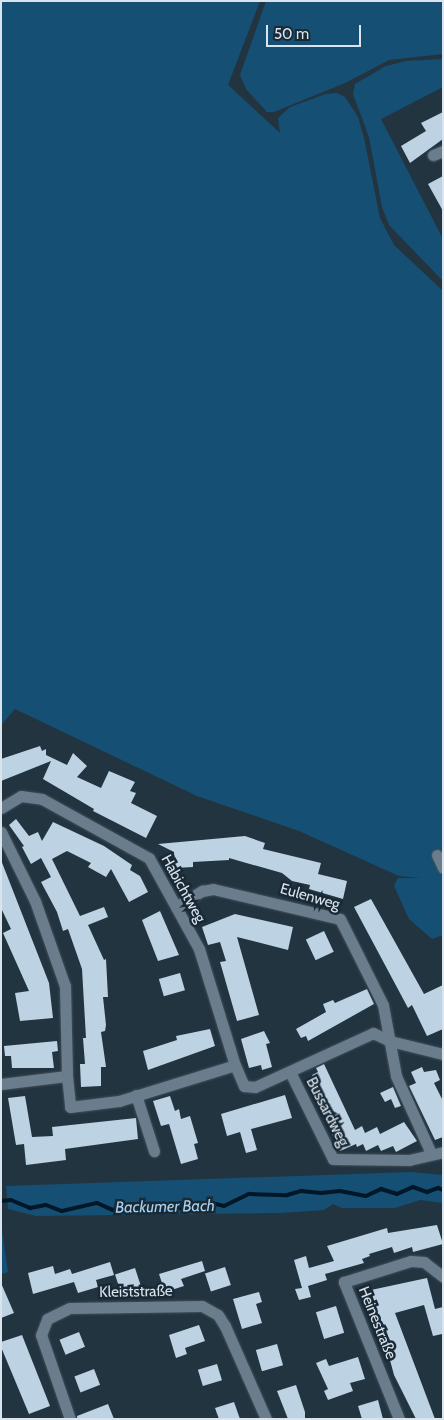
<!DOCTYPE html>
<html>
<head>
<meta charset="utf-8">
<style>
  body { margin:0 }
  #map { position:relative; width:444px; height:1420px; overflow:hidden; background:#233441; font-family:Cabin,sans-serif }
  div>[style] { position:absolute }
  .green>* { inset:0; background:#154f73 }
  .stream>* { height:4px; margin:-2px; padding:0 2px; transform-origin:2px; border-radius:2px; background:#001728 }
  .building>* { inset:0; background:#bdd2e2; transform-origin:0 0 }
  .roads { filter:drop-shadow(0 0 1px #414f5a) drop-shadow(0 0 1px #414f5a) }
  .minor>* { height:11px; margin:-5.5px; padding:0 5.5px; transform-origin:5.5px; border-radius:5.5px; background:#6a7d8c }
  span { translate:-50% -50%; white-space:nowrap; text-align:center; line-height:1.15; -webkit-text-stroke:5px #192a36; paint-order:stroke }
  .street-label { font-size:15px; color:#dae4ed }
  .water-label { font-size:16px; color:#a9d0ee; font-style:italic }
  .frame { position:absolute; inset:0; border:2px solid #dae4ed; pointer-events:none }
  .scale { position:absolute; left:266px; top:25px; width:95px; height:22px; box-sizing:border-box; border:2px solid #dae4ed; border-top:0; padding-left:6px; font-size:15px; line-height:18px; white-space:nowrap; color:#dae4ed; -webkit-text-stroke:4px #192a36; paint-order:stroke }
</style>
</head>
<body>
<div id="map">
  <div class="green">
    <div style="clip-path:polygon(1px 1px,260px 1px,228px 85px,280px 133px,278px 118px,290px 107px,326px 94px,337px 93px,345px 97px,358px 117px,364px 138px,380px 218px,394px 245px,443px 291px,443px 935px,432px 939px,409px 919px,394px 886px,398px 878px,421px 878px,399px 876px,299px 831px,197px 796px,15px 709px,1px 725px)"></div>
    <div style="clip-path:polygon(266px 1px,443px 1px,443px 54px,389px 60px,345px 83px,274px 112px,267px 112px,246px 89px,240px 75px)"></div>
    <div style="clip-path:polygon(443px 59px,443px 87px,381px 119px,443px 239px,443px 281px,389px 225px,382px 207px,369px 137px,353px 94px,355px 84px,386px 66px,406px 61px)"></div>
    <div style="clip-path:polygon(411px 1172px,443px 1175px,443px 1203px,420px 1200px,395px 1208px,342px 1208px,333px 1204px,324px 1210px,281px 1213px,36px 1216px,8px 1209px,6px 1186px)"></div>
    <div style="clip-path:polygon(1px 1224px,8px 1272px,1px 1274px)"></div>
  </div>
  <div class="stream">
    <div style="left:1px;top:1201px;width:10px;rotate:-6deg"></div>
    <div style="left:11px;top:1200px;width:21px;rotate:23deg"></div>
    <div style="left:30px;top:1208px;width:16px;rotate:-11deg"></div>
    <div style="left:46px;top:1205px;width:17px;rotate:21deg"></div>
    <div style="left:62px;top:1211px;width:36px;rotate:-13deg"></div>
    <div style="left:97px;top:1203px;width:17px;rotate:24deg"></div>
    <div style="left:113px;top:1210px;width:19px;rotate:-18deg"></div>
    <div style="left:131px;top:1204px;width:40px;rotate:1.4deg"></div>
    <div style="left:171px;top:1205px;width:19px;rotate:16deg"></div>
    <div style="left:189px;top:1210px;width:24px;rotate:-17deg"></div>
    <div style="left:212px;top:1203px;width:12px;rotate:14deg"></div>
    <div style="left:224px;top:1206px;width:28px;rotate:-26deg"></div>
    <div style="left:249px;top:1194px;width:38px;rotate:2deg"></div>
    <div style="left:287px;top:1195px;width:15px;rotate:-16deg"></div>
    <div style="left:301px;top:1191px;width:20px;rotate:6deg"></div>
    <div style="left:321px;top:1193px;width:19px;rotate:-6deg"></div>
    <div style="left:340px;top:1191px;width:26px;rotate:11deg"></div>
    <div style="left:366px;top:1196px;width:17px;rotate:-25deg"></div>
    <div style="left:381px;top:1189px;width:17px;rotate:17deg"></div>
    <div style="left:397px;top:1194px;width:17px;rotate:-24deg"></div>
    <div style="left:413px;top:1187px;width:15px;rotate:20deg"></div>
    <div style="left:427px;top:1192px;width:12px;rotate:-20deg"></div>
    <div style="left:438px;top:1188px;width:5px;rotate:22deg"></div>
  </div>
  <div class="building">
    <div style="clip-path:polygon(443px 112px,443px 139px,410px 163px,401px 146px,426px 131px,421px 123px)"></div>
    <div style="clip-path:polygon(443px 176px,443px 211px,428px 184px)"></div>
    <div style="clip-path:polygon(40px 746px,42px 751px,46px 749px,46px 755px,67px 765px,73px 753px,87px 766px,77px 777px,101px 788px,109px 771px,135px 782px,130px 791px,136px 793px,131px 803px,157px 816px,146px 838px,93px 811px,94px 809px,43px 779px,51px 761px,1px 781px,1px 759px)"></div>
    <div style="clip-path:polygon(16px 819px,29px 836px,38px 832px,42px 841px,53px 822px,104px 846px,132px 865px,130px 870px,140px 876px,148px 892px,129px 902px,111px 869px,106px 877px,88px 867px,91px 863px,67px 851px,52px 859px,80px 916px,104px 907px,108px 917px,88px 925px,104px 960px,106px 959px,108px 997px,103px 997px,106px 1025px,105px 1031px,101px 1032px,106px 1067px,101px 1067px,101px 1086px,81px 1087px,80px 1064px,85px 1064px,83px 1038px,86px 1038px,82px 969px,68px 929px,63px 931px,57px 912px,41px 882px,51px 877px,41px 858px,31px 864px,22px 847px,24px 846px,9px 825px)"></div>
    <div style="clip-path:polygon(245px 836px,265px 843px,263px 849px,321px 863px,318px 874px,347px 881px,343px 899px,309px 889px,310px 885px,292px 881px,282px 873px,229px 858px,229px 860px,193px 862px,193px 867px,175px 868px,174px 852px,158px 844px)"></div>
    <div style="clip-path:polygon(1px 860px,49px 983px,53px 1018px,20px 1021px,15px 993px,29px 991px,3px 933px,11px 929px,1px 908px)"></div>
    <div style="clip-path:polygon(371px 899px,424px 994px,443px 985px,443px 1029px,427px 1036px,412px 1005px,408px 1008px,354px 907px)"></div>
    <div style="clip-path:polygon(160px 911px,179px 955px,158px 961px,142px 920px)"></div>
    <div style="clip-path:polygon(235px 914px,293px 927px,288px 950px,237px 937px,259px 1015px,237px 1021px,220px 962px,226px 961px,220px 942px,208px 945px,202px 927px)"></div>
    <div style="left:324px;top:931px;width:23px;height:20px;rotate:65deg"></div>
    <div style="left:180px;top:973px;width:18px;height:22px;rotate:74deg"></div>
    <div style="clip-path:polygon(367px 989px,374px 1004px,308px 1041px,306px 1036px,301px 1038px,296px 1029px,326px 1012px,323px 1004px,333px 1000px,335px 1003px)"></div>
    <div style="clip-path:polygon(210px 1029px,215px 1046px,148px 1070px,143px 1051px,177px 1040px,176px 1036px)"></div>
    <div style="clip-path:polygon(264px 1031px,270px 1043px,266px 1044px,272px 1067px,262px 1070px,261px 1065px,249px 1068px,241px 1039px)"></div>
    <div style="clip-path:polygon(57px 1041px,58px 1051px,52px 1052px,54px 1068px,12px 1068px,11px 1056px,5px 1056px,4px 1046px)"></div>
    <div style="clip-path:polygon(324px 1064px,355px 1130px,362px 1126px,365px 1133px,377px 1127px,380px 1134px,404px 1122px,417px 1141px,396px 1152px,393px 1146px,381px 1151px,378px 1145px,366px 1151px,363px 1144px,357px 1147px,356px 1144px,340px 1151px,308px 1083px,314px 1080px,312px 1075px,318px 1072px,316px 1068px)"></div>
    <div style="clip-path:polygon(422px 1067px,424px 1072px,436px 1070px,440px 1080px,434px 1083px,443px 1101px,443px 1137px,435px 1140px,409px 1086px,416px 1083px,411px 1072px)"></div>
    <div style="clip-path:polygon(393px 1087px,401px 1106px,395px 1108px,391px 1099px,385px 1102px,380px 1093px)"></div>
    <div style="clip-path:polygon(285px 1095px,292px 1118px,251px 1129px,257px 1150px,246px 1153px,240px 1132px,227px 1136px,221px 1114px)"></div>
    <div style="clip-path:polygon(25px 1096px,32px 1137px,53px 1136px,52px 1127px,136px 1118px,138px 1139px,65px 1149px,66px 1160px,26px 1165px,24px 1144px,16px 1145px,8px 1098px)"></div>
    <div style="clip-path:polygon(170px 1096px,175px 1111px,179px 1109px,181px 1119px,190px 1116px,198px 1143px,194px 1144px,198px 1159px,181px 1164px,169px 1124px,161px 1126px,153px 1101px)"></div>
    <div style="clip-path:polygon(437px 1225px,443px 1244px,413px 1252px,412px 1247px,394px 1253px,392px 1247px,369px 1254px,370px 1256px,362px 1259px,364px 1263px,325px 1274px,327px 1280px,308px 1286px,311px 1297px,299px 1300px,295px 1289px,302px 1288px,294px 1260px,306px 1256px,309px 1268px,334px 1261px,327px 1246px,387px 1228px,388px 1233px)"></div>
    <div style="clip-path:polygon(202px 1261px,205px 1271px,181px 1279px,184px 1286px,165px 1292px,159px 1274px)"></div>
    <div style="clip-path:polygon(110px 1262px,114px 1275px,96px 1280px,98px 1287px,78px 1293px,74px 1282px,33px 1294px,28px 1273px,53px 1266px,55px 1274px,70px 1269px,72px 1274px)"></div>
    <div style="left:225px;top:1267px;width:19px;height:21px;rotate:72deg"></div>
    <div style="left:135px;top:1268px;width:20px;height:21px;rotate:72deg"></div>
    <div style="clip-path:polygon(427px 1278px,435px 1309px,443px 1307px,442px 1334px,433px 1336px,424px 1305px,395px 1313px,435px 1419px,416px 1419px,394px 1375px,387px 1349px,382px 1351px,378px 1342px,375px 1328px,381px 1326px,371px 1290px)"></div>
    <div style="clip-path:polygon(1px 1283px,14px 1313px,1px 1318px)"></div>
    <div style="clip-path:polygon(259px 1292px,262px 1302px,256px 1304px,262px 1323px,242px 1329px,233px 1299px)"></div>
    <div style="left:336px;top:1306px;width:28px;height:21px;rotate:73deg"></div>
    <div style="clip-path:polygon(199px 1325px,205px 1341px,185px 1348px,187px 1354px,176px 1358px,169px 1335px)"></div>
    <div style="left:79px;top:1332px;width:16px;height:21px;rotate:68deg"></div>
    <div style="clip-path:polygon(22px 1335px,50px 1406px,29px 1414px,1px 1347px,1px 1342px)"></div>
    <div style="left:277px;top:1344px;width:22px;height:22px;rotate:74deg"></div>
    <div style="clip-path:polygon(358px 1357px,365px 1379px,350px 1383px,353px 1391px,328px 1400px,324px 1391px,328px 1389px,316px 1363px,326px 1359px,329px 1366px)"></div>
    <div style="left:217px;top:1364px;width:17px;height:20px;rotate:73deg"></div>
    <div style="left:94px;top:1369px;width:17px;height:21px;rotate:69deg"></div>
    <div style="clip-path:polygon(296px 1385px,305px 1412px,305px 1419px,288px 1419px,277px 1391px)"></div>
    <div style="clip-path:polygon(378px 1400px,383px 1419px,362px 1419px,358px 1406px)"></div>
    <div style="clip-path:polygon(234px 1402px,240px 1419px,219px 1419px,215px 1408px)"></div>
    <div style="clip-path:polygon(108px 1404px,114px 1419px,77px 1419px,77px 1416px)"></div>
  </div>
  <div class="roads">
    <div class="minor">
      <div style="left:433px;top:155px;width:11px;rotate:-22deg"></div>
      <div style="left:1px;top:808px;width:23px;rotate:-31deg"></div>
      <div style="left:21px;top:796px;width:21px;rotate:8deg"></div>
      <div style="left:42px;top:799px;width:122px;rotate:28.9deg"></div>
      <div style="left:149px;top:858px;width:104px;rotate:61.2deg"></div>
      <div style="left:199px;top:949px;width:121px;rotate:72.8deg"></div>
      <div style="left:1px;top:832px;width:77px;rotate:63.8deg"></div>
      <div style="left:35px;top:901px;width:90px;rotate:70.6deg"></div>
      <div style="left:65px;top:986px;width:90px;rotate:88.7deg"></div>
      <div style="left:437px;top:855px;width:14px;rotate:65deg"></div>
      <div style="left:176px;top:907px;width:31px;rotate:-32deg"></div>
      <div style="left:202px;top:891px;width:11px;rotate:-10deg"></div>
      <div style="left:213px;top:889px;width:130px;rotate:13.3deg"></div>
      <div style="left:340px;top:919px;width:96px;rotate:63.4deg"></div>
      <div style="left:383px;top:1005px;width:72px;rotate:79.6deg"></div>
      <div style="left:396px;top:1076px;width:85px;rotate:65.6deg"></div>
      <div style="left:290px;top:1072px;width:97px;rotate:63.7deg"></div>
      <div style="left:333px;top:1159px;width:76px;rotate:0.8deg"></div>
      <div style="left:409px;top:1160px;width:35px;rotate:-13deg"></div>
      <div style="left:1px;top:1084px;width:66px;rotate:-6.9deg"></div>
      <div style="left:67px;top:1076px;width:31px;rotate:84deg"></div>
      <div style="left:70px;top:1107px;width:49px;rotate:-7deg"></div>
      <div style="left:119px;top:1101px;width:121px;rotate:-17.2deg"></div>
      <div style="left:235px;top:1065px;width:23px;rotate:67deg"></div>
      <div style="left:244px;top:1086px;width:11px;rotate:5deg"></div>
      <div style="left:255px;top:1087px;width:130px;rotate:-24.6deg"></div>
      <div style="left:373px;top:1033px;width:19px;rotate:25deg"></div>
      <div style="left:390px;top:1041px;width:55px;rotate:13.8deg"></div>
      <div style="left:136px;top:1095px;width:59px;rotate:72.2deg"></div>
      <div style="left:70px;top:1419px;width:89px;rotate:-109deg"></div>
      <div style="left:41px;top:1335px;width:17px;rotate:-69deg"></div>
      <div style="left:47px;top:1319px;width:25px;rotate:-26deg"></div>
      <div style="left:70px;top:1308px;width:132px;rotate:-0.9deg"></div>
      <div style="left:202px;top:1306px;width:18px;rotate:29deg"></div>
      <div style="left:218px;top:1315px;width:13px;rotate:58deg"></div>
      <div style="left:225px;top:1326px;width:102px;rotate:66.2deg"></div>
      <div style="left:399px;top:1419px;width:148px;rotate:-111.9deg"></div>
      <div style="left:344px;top:1282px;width:70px;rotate:-17.4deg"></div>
      <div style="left:411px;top:1261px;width:13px;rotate:4deg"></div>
      <div style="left:424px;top:1262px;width:24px;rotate:38deg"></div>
    </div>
  </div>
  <div class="street-label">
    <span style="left:183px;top:889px;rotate:61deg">Habichtweg</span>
    <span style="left:310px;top:897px;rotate:16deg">Eulenweg</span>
    <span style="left:327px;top:1112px;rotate:63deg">Bussardweg</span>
    <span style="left:136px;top:1292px;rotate:-1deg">Kleiststraße</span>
    <span style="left:377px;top:1323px;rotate:68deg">Heinestraße</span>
  </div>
  <div class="water-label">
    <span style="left:165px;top:1207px;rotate:-1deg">Backumer Bach</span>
  </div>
  <div class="frame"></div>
  <div class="scale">50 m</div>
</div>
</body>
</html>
